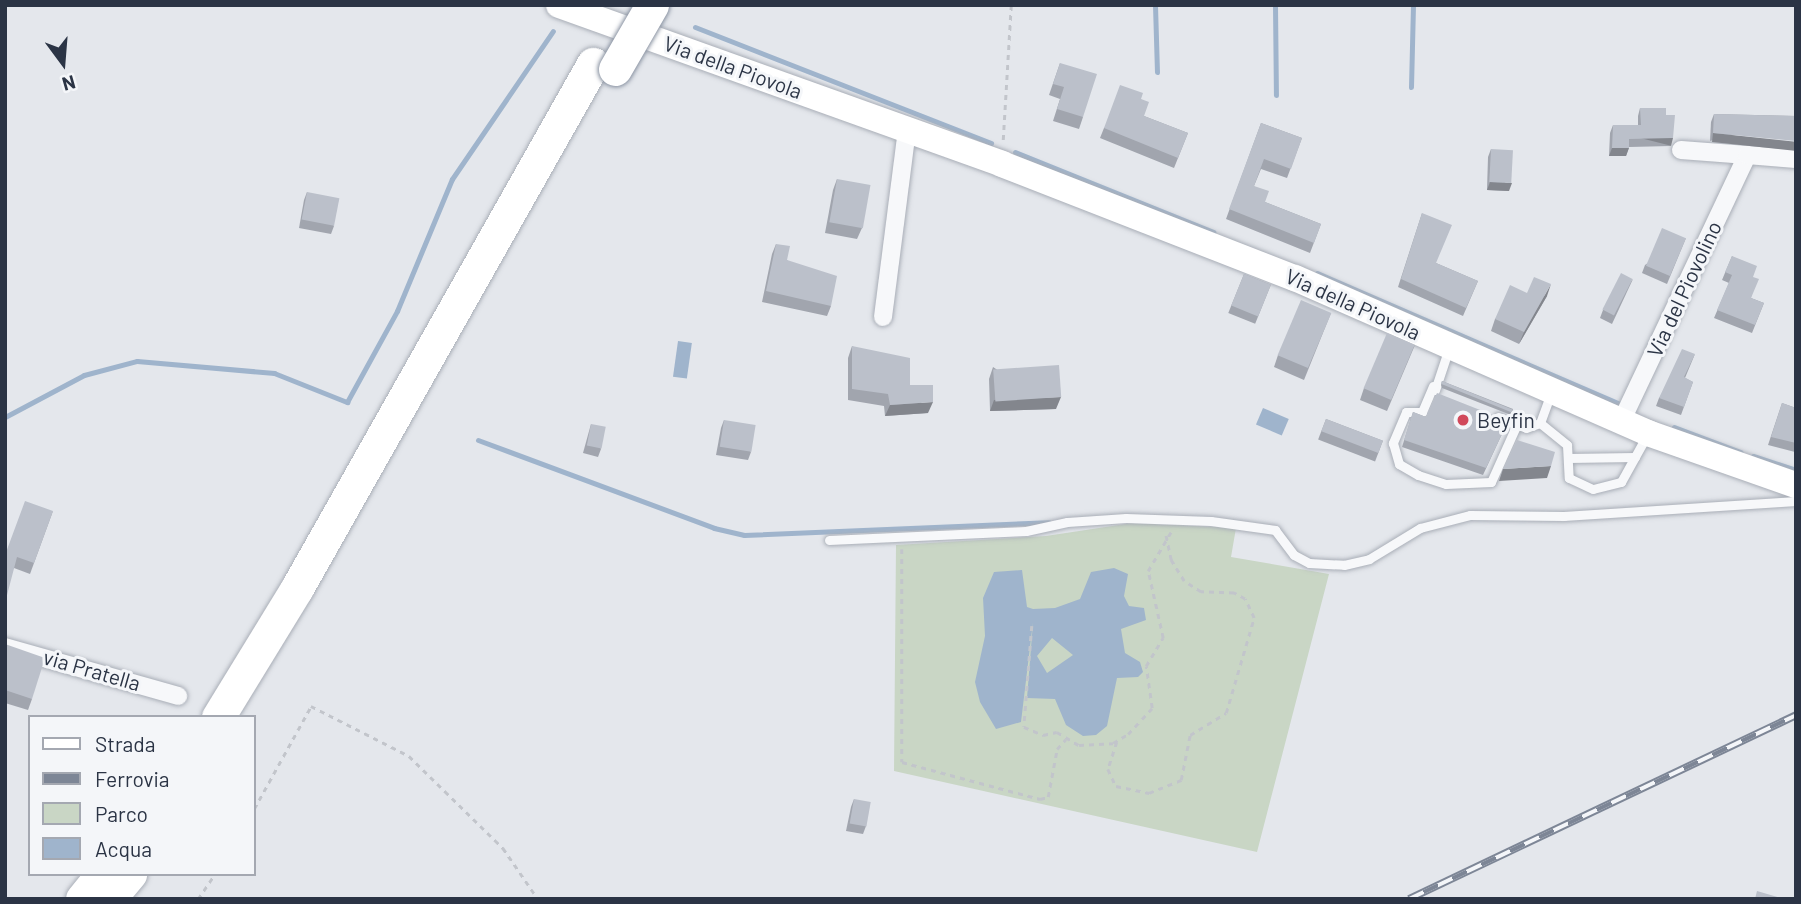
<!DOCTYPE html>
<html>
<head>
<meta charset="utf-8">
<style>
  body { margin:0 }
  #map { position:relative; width:1801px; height:904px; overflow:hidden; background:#e4e7ec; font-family:Barlow,sans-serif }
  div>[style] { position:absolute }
  .green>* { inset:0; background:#c9d6c5 }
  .water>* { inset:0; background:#9fb4cc; transform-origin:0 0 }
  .stream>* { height:5px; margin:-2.5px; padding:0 2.5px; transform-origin:2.5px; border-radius:2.5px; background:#9fb4cc }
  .path>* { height:2.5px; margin-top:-1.25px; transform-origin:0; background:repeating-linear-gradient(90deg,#c2c5cb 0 5px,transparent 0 10px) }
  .roads { filter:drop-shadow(0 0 2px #a9aeb7) drop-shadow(0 0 2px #a9aeb7) }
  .lane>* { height:9px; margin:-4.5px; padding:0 4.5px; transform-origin:4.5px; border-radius:4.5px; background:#f7f8fa }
  .street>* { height:18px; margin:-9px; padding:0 9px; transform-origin:9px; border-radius:9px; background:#f7f8fa }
  .secondary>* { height:26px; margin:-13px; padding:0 13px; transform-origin:13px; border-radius:13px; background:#fff }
  .highway>* { height:33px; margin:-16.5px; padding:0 16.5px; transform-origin:16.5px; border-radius:16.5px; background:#fff }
  .rail>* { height:8px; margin-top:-4px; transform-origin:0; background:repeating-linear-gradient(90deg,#f4f6f9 0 16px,#7d8696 0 32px); box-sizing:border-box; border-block:2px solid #7d8696 }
  .bridges { filter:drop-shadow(0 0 2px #8b94a3) drop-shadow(0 0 2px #8b94a3) }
  .highway-bridge>* { height:33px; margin:-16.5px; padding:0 16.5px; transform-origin:16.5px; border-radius:16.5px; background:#fff }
  .wall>* { inset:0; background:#a1a5ae; transform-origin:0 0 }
  .shaded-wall>* { inset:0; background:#83868d; transform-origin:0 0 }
  .building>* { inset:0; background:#bbc0ca; transform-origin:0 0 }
  .dots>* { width:19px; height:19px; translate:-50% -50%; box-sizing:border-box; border:4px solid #f4f6f9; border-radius:50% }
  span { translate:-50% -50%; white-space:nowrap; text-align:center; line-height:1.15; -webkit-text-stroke:6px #f4f6f9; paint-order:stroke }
  .street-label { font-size:21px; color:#2b3445 }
  .poi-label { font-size:21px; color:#2b3445 }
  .left { translate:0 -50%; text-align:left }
  .frame { position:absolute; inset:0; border:7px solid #2b3445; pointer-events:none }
  .legend { position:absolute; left:28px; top:715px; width:228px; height:161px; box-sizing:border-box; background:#f4f6f9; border:2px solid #a4a8b1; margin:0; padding:9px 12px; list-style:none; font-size:21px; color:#2b3445 }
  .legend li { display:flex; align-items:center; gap:14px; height:35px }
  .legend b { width:35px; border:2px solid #a4a8b1 }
  .north { position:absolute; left:28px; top:28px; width:70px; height:70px; -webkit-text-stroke:5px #f4f6f9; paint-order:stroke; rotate:164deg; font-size:19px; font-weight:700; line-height:28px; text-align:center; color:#2b3445 }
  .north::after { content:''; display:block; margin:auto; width:24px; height:32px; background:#2b3445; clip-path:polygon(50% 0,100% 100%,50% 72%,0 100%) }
</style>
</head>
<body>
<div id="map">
  <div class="green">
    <div style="clip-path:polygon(1132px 523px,1236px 528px,1231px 557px,1329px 574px,1257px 852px,894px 771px,896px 545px,1046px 536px)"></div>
  </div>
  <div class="water">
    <div style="left:678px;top:341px;width:14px;height:36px;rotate:8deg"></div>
    <div style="left:1263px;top:408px;width:28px;height:18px;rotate:23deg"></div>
    <div style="clip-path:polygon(evenodd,1114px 568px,1128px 574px,1124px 596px,1129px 606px,1144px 608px,1146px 620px,1121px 629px,1125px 653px,1140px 662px,1143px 672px,1138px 677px,1117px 678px,1107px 726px,1096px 735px,1083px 736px,1066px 725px,1055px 699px,1027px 698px,1033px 622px,1021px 722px,996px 729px,980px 702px,975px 682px,985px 636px,983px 598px,994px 572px,1022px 570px,1027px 607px,1033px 609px,1055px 608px,1080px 599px,1091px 572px,1114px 568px,1052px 638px,1073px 655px,1047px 673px,1037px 656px,1052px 638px)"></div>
  </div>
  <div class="stream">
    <div style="left:1155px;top:5px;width:67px;rotate:88.3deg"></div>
    <div style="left:1275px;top:5px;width:90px;rotate:89.4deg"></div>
    <div style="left:695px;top:27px;width:318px;rotate:21.4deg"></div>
    <div style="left:1411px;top:87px;width:82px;rotate:-88.6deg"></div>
    <div style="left:1015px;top:152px;width:214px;rotate:22deg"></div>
    <div style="left:1317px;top:273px;width:329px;rotate:23.4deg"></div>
    <div style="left:5px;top:417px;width:89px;rotate:-28deg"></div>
    <div style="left:84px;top:375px;width:55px;rotate:-14.8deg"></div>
    <div style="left:137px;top:361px;width:138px;rotate:5deg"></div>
    <div style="left:274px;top:373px;width:79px;rotate:21.7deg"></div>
    <div style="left:347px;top:402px;width:104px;rotate:-61.2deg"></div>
    <div style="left:397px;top:311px;width:143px;rotate:-67.4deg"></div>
    <div style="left:452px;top:179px;width:179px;rotate:-55.7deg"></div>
    <div style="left:1674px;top:427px;width:71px;rotate:20.7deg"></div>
    <div style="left:478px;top:440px;width:252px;rotate:20.4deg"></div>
    <div style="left:714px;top:528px;width:31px;rotate:13deg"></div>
    <div style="left:744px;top:535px;width:305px;rotate:-2.4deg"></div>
    <div style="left:1753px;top:456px;width:45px;rotate:18deg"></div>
  </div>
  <div class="path">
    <div style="left:1003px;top:140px;width:135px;rotate:-86.6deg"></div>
    <div style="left:902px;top:549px;width:213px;rotate:90deg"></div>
    <div style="left:902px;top:762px;width:143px;rotate:15deg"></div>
    <div style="left:1040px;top:799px;width:8px;rotate:-14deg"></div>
    <div style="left:1048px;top:797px;width:49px;rotate:-79.4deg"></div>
    <div style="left:1057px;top:749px;width:13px;rotate:-48deg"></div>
    <div style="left:1032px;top:626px;width:101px;rotate:94.5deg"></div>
    <div style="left:1024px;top:727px;width:21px;rotate:23deg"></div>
    <div style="left:1043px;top:735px;width:14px;rotate:-12deg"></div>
    <div style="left:1057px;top:732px;width:26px;rotate:31deg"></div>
    <div style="left:1079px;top:745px;width:34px;rotate:-3deg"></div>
    <div style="left:1113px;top:743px;width:17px;rotate:-31deg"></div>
    <div style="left:1128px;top:734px;width:35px;rotate:-47deg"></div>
    <div style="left:1152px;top:708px;width:42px;rotate:-98.1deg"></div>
    <div style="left:1146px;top:666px;width:33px;rotate:-59deg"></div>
    <div style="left:1163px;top:638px;width:69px;rotate:-102.6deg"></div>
    <div style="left:1148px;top:571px;width:45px;rotate:-59.5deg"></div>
    <div style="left:1117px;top:742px;width:28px;rotate:108deg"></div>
    <div style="left:1108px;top:769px;width:19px;rotate:65deg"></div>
    <div style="left:1116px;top:786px;width:34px;rotate:12deg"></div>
    <div style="left:1149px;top:793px;width:35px;rotate:-22deg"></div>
    <div style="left:1181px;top:780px;width:46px;rotate:-78.7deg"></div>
    <div style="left:1190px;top:735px;width:42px;rotate:-31.4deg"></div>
    <div style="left:1226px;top:713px;width:99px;rotate:-73.6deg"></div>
    <div style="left:1254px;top:618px;width:21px;rotate:-115deg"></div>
    <div style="left:1245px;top:599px;width:13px;rotate:-151deg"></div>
    <div style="left:1234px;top:593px;width:33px;rotate:-178deg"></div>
    <div style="left:1201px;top:592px;width:20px;rotate:-147deg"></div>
    <div style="left:1184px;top:581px;width:25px;rotate:-122deg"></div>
    <div style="left:1171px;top:560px;width:25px;rotate:-102deg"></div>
    <div style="left:254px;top:809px;width:118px;rotate:-61deg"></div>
    <div style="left:311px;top:706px;width:110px;rotate:27deg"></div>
    <div style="left:409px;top:756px;width:132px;rotate:44.4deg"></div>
    <div style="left:503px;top:848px;width:62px;rotate:55.5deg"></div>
    <div style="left:198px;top:899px;width:30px;rotate:-56deg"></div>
  </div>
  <div class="roads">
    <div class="lane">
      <div style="left:1433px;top:386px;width:28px;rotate:113deg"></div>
      <div style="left:1422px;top:412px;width:16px;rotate:180deg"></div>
      <div style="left:1406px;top:412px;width:34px;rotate:113deg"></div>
      <div style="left:1393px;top:443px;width:22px;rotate:74deg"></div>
      <div style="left:1399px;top:464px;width:22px;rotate:30deg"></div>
      <div style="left:1418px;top:475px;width:29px;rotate:18deg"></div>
      <div style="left:1446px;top:484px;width:45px;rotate:-2.5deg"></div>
      <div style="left:1491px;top:482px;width:64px;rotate:-65.9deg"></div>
      <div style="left:1435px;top:390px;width:44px;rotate:-71.6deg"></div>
      <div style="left:1498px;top:417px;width:30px;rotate:21deg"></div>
      <div style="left:1526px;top:428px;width:15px;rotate:-20deg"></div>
      <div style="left:1540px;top:423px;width:32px;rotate:-70deg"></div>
      <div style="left:1540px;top:423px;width:35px;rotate:39deg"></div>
      <div style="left:1567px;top:445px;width:33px;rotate:87deg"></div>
      <div style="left:1569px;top:478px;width:26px;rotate:25deg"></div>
      <div style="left:1593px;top:489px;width:29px;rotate:-14deg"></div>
      <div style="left:1621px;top:482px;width:54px;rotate:-61deg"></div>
      <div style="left:1568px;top:458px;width:67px;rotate:-0.9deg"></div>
      <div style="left:829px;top:540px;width:197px;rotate:-2.6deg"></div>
      <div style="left:1026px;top:531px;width:42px;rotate:-12.4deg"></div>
      <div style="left:1067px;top:522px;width:59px;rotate:-3.9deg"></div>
      <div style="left:1126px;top:518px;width:85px;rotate:2deg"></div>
      <div style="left:1211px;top:521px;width:65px;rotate:8deg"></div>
      <div style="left:1275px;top:530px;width:31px;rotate:53deg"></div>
      <div style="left:1294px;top:555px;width:17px;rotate:28deg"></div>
      <div style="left:1309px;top:563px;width:35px;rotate:3deg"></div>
      <div style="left:1344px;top:565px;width:26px;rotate:-13deg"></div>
      <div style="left:1369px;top:559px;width:60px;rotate:-31.3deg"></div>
      <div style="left:1420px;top:528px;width:52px;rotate:-14.6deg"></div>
      <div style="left:1470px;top:515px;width:94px;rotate:0.6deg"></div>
      <div style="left:1564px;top:516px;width:232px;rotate:-3.7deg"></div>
    </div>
    <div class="street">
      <div style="left:1681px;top:150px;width:66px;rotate:4.3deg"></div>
      <div style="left:883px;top:317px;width:190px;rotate:-82.7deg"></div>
      <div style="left:1621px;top:422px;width:295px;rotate:-64.7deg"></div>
      <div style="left:1747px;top:155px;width:49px;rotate:4.7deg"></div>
      <div style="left:5px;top:647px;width:180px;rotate:15.8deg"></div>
    </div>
    <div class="secondary">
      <div style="left:559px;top:5px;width:471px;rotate:19.7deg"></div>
      <div style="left:1002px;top:164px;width:314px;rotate:21.3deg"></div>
      <div style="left:1295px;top:278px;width:386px;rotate:23.7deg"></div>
      <div style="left:1648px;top:433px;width:157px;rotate:19.4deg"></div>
    </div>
    <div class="highway">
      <div style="left:218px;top:717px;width:151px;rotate:-58.5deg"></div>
      <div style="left:297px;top:588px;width:602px;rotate:-60.54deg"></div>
      <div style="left:82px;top:899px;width:32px;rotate:-51deg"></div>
      <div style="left:109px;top:899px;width:33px;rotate:-50deg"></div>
    </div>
  </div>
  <div class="rail">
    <div style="left:1409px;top:899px;width:429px;rotate:-25.4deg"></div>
  </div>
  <div class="bridges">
    <div class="highway-bridge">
      <div style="left:615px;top:69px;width:74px;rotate:-60deg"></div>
    </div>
  </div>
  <div class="wall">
    <div style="clip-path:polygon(1060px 63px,1083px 117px,1079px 129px,1053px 121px,1060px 99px,1049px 95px)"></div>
    <div style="clip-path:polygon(1141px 99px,1144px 116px,1188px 133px,1174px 168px,1100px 138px,1104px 128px)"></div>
    <div style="clip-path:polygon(1640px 108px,1666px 115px,1671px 146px,1629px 147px,1626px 156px,1609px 156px,1610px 133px,1613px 125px,1638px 125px,1638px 116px)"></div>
    <div style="clip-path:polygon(1714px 114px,1796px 116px,1710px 141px,1711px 122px)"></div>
    <div style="clip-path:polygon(1261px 123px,1302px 138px,1287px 178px,1261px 169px,1254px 186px,1265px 202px,1321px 224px,1310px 253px,1226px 219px)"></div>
    <div style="clip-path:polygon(1491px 149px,1509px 191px,1487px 190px,1488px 157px)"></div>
    <div style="clip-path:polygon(837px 179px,862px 228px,857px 239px,825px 233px,833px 190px)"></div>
    <div style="clip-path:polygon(307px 192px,334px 226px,331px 234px,299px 228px,304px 200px)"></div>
    <div style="clip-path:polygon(1422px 213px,1436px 263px,1478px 281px,1463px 316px,1398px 287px)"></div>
    <div style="clip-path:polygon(1686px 238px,1667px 284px,1642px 273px,1645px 265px)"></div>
    <div style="clip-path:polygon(776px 244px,787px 260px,831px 306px,827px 316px,762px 302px,772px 254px)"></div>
    <div style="clip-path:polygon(1732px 256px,1753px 277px,1751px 298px,1764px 303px,1752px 333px,1714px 318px,1729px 283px,1722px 280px)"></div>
    <div style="left:1244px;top:274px;width:29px;height:42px;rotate:22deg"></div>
    <div style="clip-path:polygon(1633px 279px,1612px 324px,1600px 318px,1603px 310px)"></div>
    <div style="clip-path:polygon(1527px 293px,1547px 296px,1519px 344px,1491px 331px,1495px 319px)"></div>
    <div style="clip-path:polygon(1331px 313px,1304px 380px,1274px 367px,1278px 355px)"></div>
    <div style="clip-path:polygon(1415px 345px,1387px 411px,1360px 400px,1364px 388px)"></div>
    <div style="clip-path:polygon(852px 346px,910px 385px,928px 413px,885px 416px,884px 406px,848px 400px,848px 358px)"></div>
    <div style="clip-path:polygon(1695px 354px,1685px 378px,1693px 382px,1681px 415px,1656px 406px,1659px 398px)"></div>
    <div style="clip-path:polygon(993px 367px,1056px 409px,990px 411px,989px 379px)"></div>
    <div style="clip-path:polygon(1442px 381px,1513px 409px,1511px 415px,1442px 388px,1441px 385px)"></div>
    <div style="clip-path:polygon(1782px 403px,1796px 408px,1795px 452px,1768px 445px)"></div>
    <div style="clip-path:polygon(1413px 412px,1426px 417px,1508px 421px,1483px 475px,1402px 447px)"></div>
    <div style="left:1326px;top:419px;width:61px;height:22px;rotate:21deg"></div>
    <div style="clip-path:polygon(724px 420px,751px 452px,748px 460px,716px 455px,721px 428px)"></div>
    <div style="clip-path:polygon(591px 424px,601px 449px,598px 457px,583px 453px)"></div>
    <div style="clip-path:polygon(53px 511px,30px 574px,14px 568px,5px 555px)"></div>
    <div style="clip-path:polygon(5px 644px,32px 699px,28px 710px,5px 703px)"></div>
    <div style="clip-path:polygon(854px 799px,866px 826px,863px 834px,846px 831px,851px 807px)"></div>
  </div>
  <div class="shaded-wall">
    <div style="left:1713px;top:133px;width:83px;height:9px;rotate:6deg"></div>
    <div style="left:1673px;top:138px;width:8px;height:44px;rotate:104deg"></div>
    <div style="clip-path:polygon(1612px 148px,1629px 148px,1626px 156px,1609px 156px)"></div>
    <div style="clip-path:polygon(1490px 182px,1512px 183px,1509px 191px,1487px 190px)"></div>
    <div style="clip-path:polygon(1551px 284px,1547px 296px,1519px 344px,1524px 332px)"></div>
    <div style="clip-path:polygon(1061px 397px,1056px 409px,990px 411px,994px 400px)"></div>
    <div style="clip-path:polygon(933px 402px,928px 413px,885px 416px,890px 405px)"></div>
    <div style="clip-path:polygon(1551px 466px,1547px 478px,1499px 481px,1503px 469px)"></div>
  </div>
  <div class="building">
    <div style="clip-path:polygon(1060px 63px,1097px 74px,1083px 117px,1057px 109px,1064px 87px,1053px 84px)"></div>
    <div style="clip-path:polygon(1120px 85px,1143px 93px,1141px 99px,1149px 102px,1144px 116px,1188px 133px,1178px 158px,1104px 128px)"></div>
    <div style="clip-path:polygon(1640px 108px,1666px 108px,1666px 115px,1675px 115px,1673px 138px,1629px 139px,1629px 148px,1612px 148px,1613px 125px,1641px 125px)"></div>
    <div style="clip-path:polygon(1714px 114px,1796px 116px,1796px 141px,1713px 133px)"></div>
    <div style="clip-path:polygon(1261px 123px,1302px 138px,1291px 169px,1264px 159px,1254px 186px,1269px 191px,1265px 202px,1321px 224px,1314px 243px,1229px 209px)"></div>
    <div style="left:1491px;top:149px;width:22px;height:33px;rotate:3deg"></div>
    <div style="left:837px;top:179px;width:34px;height:44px;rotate:10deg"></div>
    <div style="left:307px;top:192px;width:33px;height:28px;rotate:11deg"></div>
    <div style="clip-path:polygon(1422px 213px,1452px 225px,1436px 263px,1478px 281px,1466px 308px,1401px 279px)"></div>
    <div style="left:1662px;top:228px;width:26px;height:41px;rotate:23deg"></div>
    <div style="clip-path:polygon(776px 244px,790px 246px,787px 260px,837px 276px,831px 306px,766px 291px)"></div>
    <div style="clip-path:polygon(1732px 256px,1757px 266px,1753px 277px,1759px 279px,1751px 298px,1764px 303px,1755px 325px,1717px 310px,1732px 275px,1725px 272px)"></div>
    <div style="left:1621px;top:273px;width:13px;height:41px;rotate:27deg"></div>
    <div style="left:1244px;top:274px;width:29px;height:34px;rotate:22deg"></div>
    <div style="clip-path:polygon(1534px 277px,1551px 284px,1524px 332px,1495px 319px,1510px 285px,1527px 293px)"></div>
    <div style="left:1301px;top:300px;width:33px;height:60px;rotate:23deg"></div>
    <div style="left:1387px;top:333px;width:30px;height:60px;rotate:23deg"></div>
    <div style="clip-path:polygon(852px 346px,910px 358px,910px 385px,933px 385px,933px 402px,890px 405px,888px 394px,852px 389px)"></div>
    <div style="clip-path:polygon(1682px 349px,1695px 354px,1684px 377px,1693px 382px,1684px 407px,1659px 398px)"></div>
    <div style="left:1059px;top:365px;width:32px;height:66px;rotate:86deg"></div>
    <div style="left:1442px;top:381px;width:76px;height:3px;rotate:22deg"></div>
    <div style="clip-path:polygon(1437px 393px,1508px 421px,1486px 468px,1404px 440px,1413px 412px,1426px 417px)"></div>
    <div style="clip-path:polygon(1782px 403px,1796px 408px,1796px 443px,1771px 437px)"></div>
    <div style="left:1326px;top:419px;width:61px;height:13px;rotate:21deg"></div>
    <div style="left:724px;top:420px;width:32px;height:27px;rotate:9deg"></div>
    <div style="left:591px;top:424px;width:15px;height:22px;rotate:11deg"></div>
    <div style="clip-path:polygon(1517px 440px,1555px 452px,1551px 466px,1503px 469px)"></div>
    <div style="clip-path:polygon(25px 501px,53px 511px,34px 563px,17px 557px,5px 603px,5px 555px)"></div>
    <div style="clip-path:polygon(5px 644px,45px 658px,32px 699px,5px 690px)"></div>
    <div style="left:854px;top:799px;width:17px;height:25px;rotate:10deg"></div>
    <div style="clip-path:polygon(1757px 891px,1784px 899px,1755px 899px)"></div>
  </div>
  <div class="dots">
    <div style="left:1463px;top:420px;background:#d1495b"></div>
  </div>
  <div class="street-label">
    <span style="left:733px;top:67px;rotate:20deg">Via della Piovola</span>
    <span style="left:1684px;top:289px;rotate:-65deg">Via del Piovolino</span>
    <span style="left:1353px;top:304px;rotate:24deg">Via della Piovola</span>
    <span style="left:92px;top:670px;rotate:16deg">via Pratella</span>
  </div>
  <div class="poi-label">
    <span class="left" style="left:1477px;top:420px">Beyfin</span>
  </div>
  <div class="frame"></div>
  <ul class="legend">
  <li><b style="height:9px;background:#fff"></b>Strada</li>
  <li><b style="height:9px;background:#7d8696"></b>Ferrovia</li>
  <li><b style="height:19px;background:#c9d6c5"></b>Parco</li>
  <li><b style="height:19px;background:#9fb4cc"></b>Acqua</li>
  </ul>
  <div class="north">N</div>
</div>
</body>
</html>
